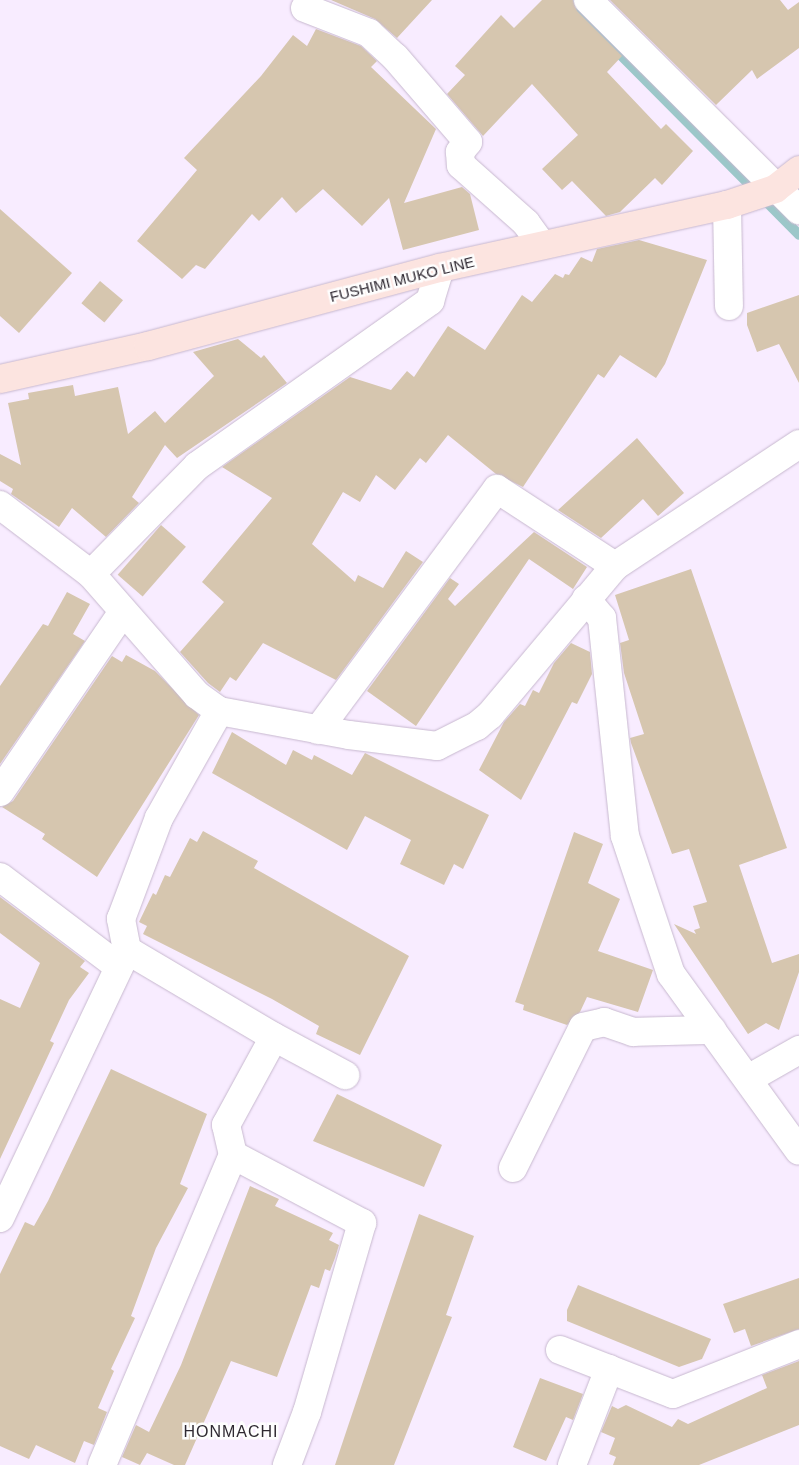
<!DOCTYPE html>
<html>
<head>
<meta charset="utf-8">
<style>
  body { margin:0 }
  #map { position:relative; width:799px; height:1465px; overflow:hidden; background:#f8ecff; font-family:Helvetica,sans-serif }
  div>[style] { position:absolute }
  .stream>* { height:10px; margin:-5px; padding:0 5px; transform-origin:5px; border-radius:5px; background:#9cc7c9 }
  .building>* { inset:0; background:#d6c6af; transform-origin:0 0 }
  .roads { filter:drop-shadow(0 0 1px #c7b8cf) drop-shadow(0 0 1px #c7b8cf) }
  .street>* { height:28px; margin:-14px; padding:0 14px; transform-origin:14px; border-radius:14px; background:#fff }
  .secondary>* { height:28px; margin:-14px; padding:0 14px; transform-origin:14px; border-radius:14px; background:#fce4e0 }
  span { translate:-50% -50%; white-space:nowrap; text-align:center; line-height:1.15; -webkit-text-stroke:5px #fefefe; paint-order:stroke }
  .street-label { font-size:15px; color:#2f2932 }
  .neighbourhood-label { font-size:16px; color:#2f2932; letter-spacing:1px }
</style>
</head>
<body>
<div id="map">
  <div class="stream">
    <div style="left:566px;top:0;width:331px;rotate:45.2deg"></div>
  </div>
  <div class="building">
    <div style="clip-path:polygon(331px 0,432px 0,397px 38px,375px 19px)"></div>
    <div style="clip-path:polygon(542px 0,573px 0,577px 11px,622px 56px,607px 72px,661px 129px,666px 124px,693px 151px,662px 185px,655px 178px,620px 212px,606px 216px,572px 181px,562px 190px,542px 169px,578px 135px,532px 84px,483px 136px,447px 94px,465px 75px,455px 66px,501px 15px,514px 28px)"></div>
    <div style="clip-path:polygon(610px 0,780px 0,788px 10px,799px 2px,799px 48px,757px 79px,752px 70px,716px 105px)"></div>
    <div style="clip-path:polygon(316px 29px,361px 46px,377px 61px,371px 67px,436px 129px,404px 203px,462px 187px,470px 194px,479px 230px,403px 250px,389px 198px,362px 226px,323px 189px,296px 213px,282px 197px,259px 221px,252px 214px,205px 269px,196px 265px,182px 279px,137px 241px,197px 170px,184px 158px,261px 76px,293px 35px,307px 46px)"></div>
    <div style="clip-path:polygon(0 209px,72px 273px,19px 333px,0 316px)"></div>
    <div style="clip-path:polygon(639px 240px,707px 260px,665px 364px,656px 378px,620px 355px,604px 378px,598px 374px,523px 487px,496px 474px,448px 435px,426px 463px,420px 458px,395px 490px,376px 475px,360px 502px,343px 492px,312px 544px,355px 582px,358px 575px,383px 588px,406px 551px,423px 562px,336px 680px,263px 643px,236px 681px,230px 677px,220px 692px,208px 683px,180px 652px,224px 602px,202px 582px,272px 498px,222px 467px,350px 377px,391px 390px,407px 371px,414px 377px,448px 326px,485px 350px,522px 295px,532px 302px,555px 274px,563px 278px,565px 274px,569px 275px,581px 257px,592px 262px,597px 249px)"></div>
    <div style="left:100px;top:281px;width:30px;height:29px;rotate:40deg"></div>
    <div style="clip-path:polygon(799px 295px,799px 383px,779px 344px,757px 352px,747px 325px,747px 313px)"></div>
    <div style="clip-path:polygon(238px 339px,261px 358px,264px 355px,287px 383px,177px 458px,165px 445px,132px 497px,139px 503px,106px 537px,72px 508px,59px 527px,11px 494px,13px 489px,0 481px,0 454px,21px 465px,8px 403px,29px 399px,28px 393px,73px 385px,75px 396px,118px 387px,128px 434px,155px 411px,165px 423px,214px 376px,193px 352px)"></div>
    <div style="clip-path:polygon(637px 438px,684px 493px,658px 516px,643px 499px,601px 538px,558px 510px)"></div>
    <div style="left:161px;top:525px;width:33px;height:66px;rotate:41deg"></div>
    <div style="clip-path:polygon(534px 532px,587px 567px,573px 589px,529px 559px,416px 726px,367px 691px,450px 578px,459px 584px,448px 599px,455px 606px)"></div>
    <div style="clip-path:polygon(691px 569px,787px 848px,739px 865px,772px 963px,799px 954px,799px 972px,779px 1030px,766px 1023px,748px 1034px,674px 924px,696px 934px,694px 930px,700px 928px,693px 906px,707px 902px,689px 849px,672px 854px,631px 743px,630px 738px,644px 734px,624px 673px,620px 643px,629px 640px,615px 595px)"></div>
    <div style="clip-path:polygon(67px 592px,90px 604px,73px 634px,85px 641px,0 764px,0 686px,43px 624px,48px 626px)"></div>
    <div style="clip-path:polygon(571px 643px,590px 652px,592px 674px,577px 704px,572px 702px,521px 800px,479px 770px,504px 722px,520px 704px,525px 706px,533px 690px,539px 693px,554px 663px)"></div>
    <div style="clip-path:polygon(126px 655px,155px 671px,199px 715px,97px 877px,42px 839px,45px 834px,2px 807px,13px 801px,112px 656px,122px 662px)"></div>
    <div style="clip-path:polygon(232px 732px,286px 765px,293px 750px,312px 760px,314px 755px,352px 775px,365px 753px,489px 815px,463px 869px,454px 864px,444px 885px,400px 864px,411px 840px,365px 816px,347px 850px,212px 773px)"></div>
    <div style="clip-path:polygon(203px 831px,258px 861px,254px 868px,409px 956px,360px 1055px,316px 1034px,319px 1026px,272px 999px,143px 934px,147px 926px,139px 922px,153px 893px,156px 895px,165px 875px,170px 877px,190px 838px,197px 842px)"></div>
    <div style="clip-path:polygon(574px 832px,603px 844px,588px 883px,620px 899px,598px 951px,653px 970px,638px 1012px,587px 997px,580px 1012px,567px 1025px,523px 1010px,524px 1005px,515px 1002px)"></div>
    <div style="clip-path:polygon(0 897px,85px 961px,80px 967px,89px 973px,69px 1000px,50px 1041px,54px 1043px,0 1159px,0 999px,20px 1008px,40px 963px,0 933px)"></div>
    <div style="clip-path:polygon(111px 1069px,207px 1114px,180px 1184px,188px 1188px,156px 1248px,131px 1316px,135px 1318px,111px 1369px,114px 1371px,98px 1408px,107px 1412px,94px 1445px,84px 1441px,75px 1463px,36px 1445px,29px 1459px,0 1446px,0 1274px,25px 1222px,34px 1226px,48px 1201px)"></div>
    <div style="clip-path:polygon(337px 1094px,442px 1145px,424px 1187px,313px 1141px)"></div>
    <div style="clip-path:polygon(250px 1186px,279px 1199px,275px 1206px,333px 1233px,329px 1240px,339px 1245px,335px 1258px,330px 1271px,325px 1269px,319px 1288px,311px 1285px,277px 1377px,231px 1361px,185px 1465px,174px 1465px,147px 1453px,140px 1465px,122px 1457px,136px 1425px,149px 1432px,181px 1365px)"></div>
    <div style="clip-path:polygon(419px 1214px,474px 1236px,446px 1315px,452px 1317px,394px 1465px,335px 1465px)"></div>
    <div style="clip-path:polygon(799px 1278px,799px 1329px,751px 1346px,745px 1329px,734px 1333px,723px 1304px)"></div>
    <div style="clip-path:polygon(578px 1285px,711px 1339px,702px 1359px,679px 1367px,567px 1321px,567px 1310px)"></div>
    <div style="clip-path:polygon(799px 1361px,799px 1425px,699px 1465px,613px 1465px,616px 1457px,609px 1454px,615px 1438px,601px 1432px,612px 1406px,618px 1409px,626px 1405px,672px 1427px,678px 1419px,688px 1424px,767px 1388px,762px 1375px)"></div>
    <div style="clip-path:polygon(540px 1378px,583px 1394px,573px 1420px,566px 1417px,546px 1461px,513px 1447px)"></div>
  </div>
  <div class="roads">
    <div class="street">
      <div style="left:588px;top:0;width:298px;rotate:44.9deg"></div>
      <div style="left:305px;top:8px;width:69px;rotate:21.3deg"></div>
      <div style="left:369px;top:33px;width:35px;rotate:43deg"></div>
      <div style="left:395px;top:57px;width:112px;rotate:49.3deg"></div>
      <div style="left:468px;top:142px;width:13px;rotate:129deg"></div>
      <div style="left:460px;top:152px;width:13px;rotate:86deg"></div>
      <div style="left:461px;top:165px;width:87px;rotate:41.7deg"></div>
      <div style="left:526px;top:223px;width:27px;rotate:54deg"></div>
      <div style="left:727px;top:205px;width:101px;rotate:88.9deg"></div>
      <div style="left:0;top:505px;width:114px;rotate:37.2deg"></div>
      <div style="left:91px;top:574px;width:161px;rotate:48.8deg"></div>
      <div style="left:197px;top:695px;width:27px;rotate:36deg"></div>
      <div style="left:219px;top:711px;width:132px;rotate:10.5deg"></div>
      <div style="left:349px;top:735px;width:89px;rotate:7.1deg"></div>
      <div style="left:437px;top:746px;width:45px;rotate:-26.6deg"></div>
      <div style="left:477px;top:726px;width:17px;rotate:-40deg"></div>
      <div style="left:490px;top:715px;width:194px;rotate:-50deg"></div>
      <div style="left:615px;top:566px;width:221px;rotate:-33.5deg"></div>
      <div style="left:91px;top:574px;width:151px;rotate:-45.5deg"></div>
      <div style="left:197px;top:466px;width:286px;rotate:-35.3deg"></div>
      <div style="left:430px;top:301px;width:34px;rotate:-73deg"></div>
      <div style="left:586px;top:599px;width:25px;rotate:50deg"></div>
      <div style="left:602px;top:618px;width:219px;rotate:84deg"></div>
      <div style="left:625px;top:836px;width:145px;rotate:71.6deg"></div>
      <div style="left:671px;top:974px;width:218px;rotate:54.1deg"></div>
      <div style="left:318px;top:730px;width:300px;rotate:-53.4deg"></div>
      <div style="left:497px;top:489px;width:141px;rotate:33.1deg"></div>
      <div style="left:0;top:792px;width:218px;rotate:-55.7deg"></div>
      <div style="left:0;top:877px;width:149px;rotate:37.1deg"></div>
      <div style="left:274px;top:1037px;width:81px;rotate:28.2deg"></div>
      <div style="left:748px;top:1079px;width:59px;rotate:-29.6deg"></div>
      <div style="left:233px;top:1155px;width:146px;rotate:27.8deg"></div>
      <div style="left:362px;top:1223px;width:197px;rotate:106.2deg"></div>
      <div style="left:307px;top:1412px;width:57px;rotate:110.7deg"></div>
      <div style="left:513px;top:1168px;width:157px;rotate:-63.6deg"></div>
      <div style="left:583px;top:1027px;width:22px;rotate:-13deg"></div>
      <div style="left:604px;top:1022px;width:31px;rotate:19deg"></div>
      <div style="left:633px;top:1032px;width:79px;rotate:-1.5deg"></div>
      <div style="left:0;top:1218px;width:297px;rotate:-64.6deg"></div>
      <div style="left:127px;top:950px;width:32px;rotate:-101deg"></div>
      <div style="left:121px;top:919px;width:108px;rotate:-69.4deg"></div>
      <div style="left:159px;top:818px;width:123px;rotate:-60.7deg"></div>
      <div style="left:560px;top:1350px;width:121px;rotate:21.3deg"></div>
      <div style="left:673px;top:1394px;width:136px;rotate:-21.6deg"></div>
      <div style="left:102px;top:1465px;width:337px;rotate:-67.1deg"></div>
      <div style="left:233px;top:1155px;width:31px;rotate:-103deg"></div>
      <div style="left:226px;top:1125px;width:100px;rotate:-61.4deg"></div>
      <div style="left:274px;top:1037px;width:171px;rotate:-149.4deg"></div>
      <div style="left:572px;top:1465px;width:103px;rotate:-68.9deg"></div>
    </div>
    <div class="secondary">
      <div style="left:0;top:379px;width:152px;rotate:-12.6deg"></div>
      <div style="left:148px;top:346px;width:302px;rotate:-15deg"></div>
      <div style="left:440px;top:268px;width:294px;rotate:-12.4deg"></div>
      <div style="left:727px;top:205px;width:51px;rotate:-18.4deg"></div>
      <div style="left:775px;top:189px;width:31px;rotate:-38deg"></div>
    </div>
  </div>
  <div class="street-label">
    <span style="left:402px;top:279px;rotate:-14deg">FUSHIMI MUKO LINE</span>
  </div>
  <div class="neighbourhood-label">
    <span style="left:231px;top:1432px">HONMACHI</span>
  </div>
</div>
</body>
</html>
